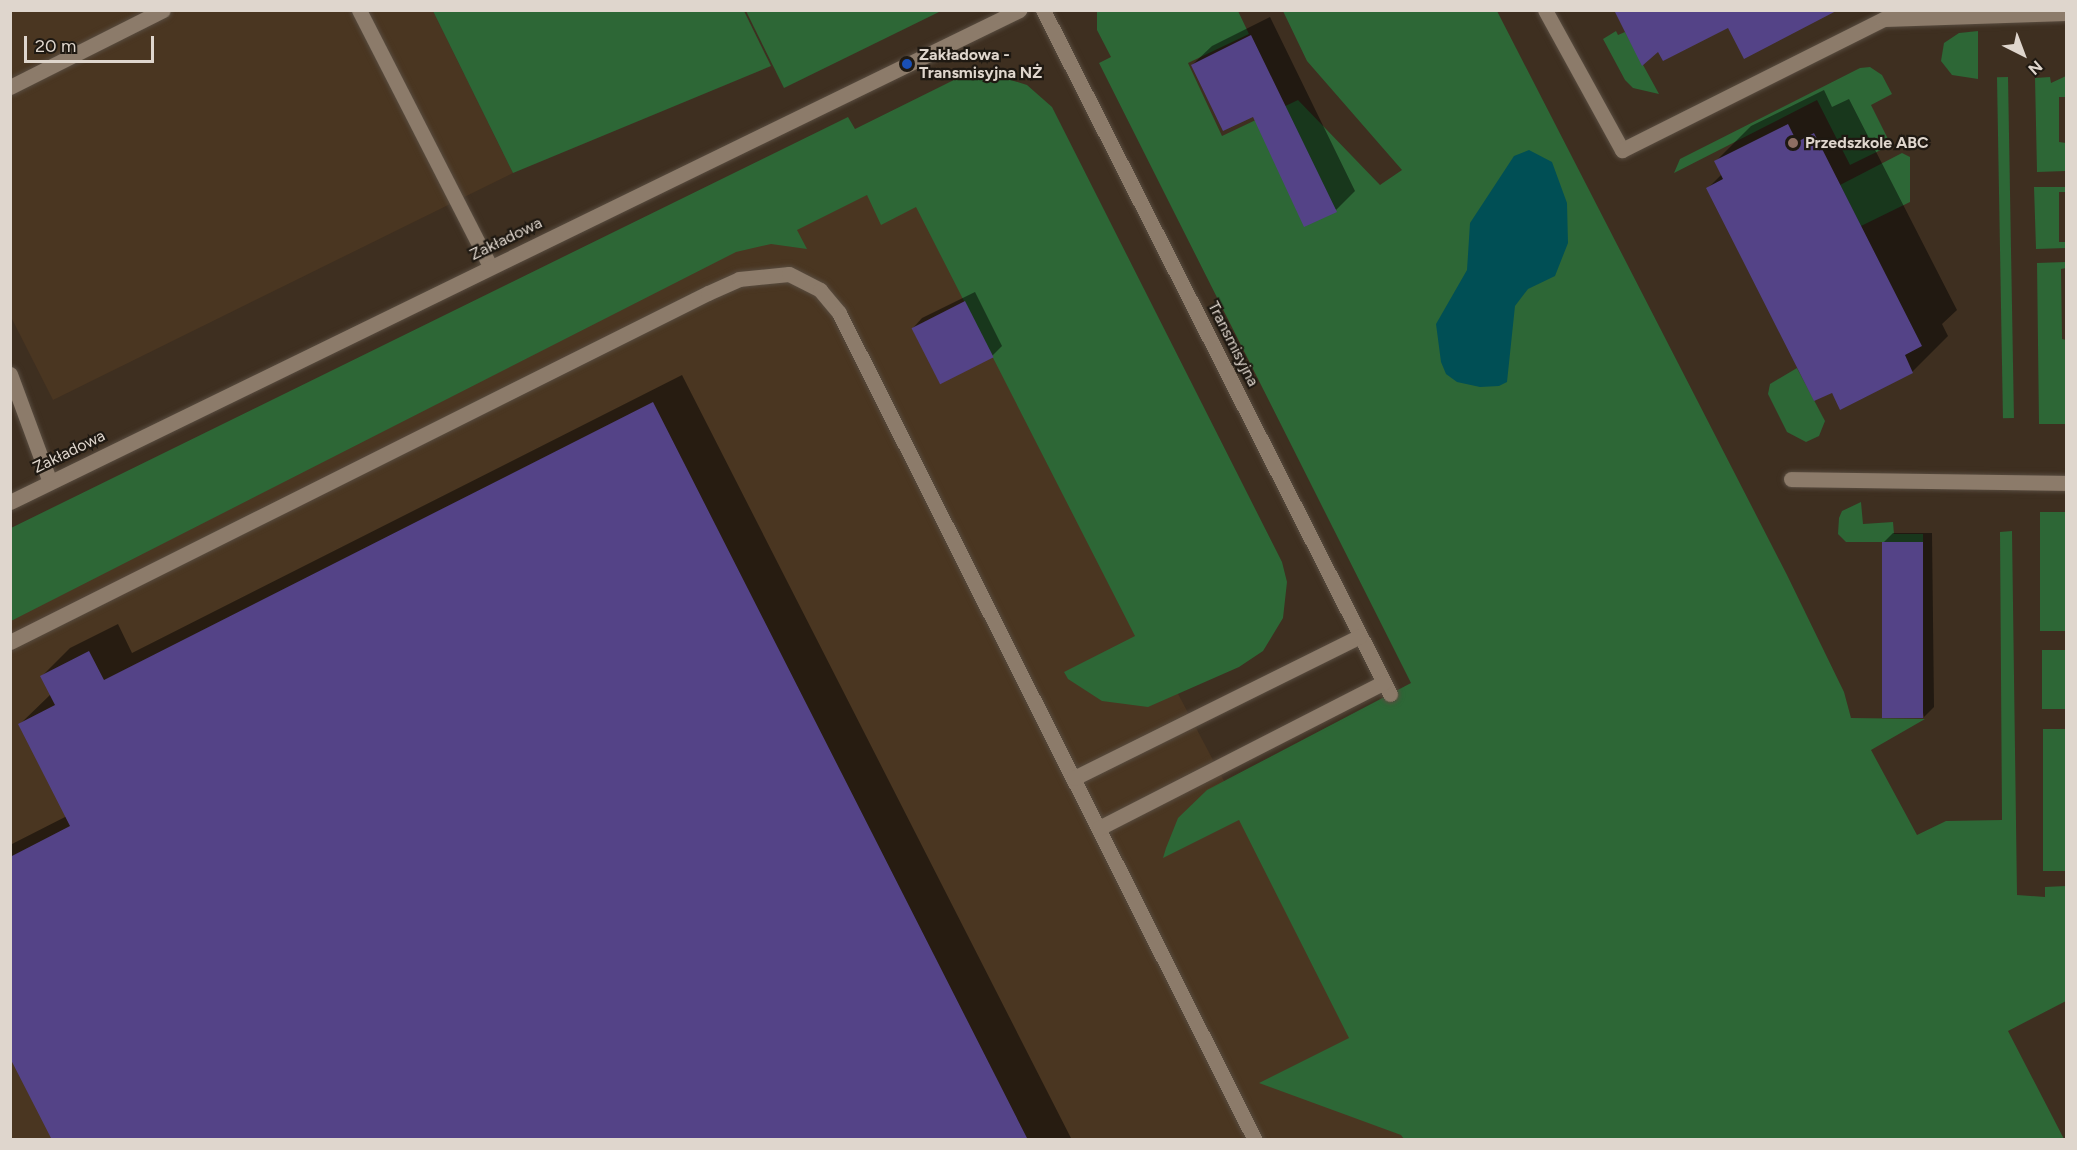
<!DOCTYPE html>
<html>
<head>
<meta charset="utf-8">
<style>
  body { margin:0 }
  #map { position:relative; width:2077px; height:1150px; overflow:hidden; background:#3e2f20; font-family:Figtree,sans-serif }
  div>[style] { position:absolute }
  .built>* { inset:0; background:#4a3621 }
  .green>* { inset:0; background:#2d6736; transform-origin:0 0 }
  .water>* { inset:0; background:#004f55 }
  .shadow>* { inset:0; background:#0007 }
  .building>* { inset:0; background:#544387; transform-origin:0 0 }
  .roads { filter:drop-shadow(0 0 2px #584c40) drop-shadow(0 0 2px #584c40) }
  .minor>* { height:15px; margin:-7.5px; padding:0 7.5px; transform-origin:7.5px; border-radius:7.5px; background:#8c7b6a }
  .dots>* { width:16px; height:16px; translate:-50% -50%; box-sizing:border-box; border:3px solid #1f1912; border-radius:50% }
  span { translate:-50% -50%; white-space:nowrap; text-align:center; line-height:1.15; -webkit-text-stroke:4.5px #1f1912; paint-order:stroke }
  .poi-label { font-size:16px; color:#dfd6cd; font-weight:700 }
  .left { translate:0 -50%; text-align:left }
  .street-label { font-size:16px; color:#dfd6cd }
  .frame { position:absolute; inset:0; border:12px solid #dfd6cd; pointer-events:none }
  .north { position:absolute; left:1993px; top:24px; width:60px; height:60px; -webkit-text-stroke:4px #1f1912; paint-order:stroke; rotate:138deg; font-size:16px; font-weight:700; line-height:24px; text-align:center; color:#dfd6cd }
  .north::after { content:''; display:block; margin:auto; width:21px; height:27px; background:#dfd6cd; clip-path:polygon(50% 0,100% 100%,50% 72%,0 100%) }
  .scale { position:absolute; left:24px; top:36px; width:130px; height:27px; box-sizing:border-box; border:3px solid #dfd6cd; border-top:0; padding-left:8px; font-size:18px; line-height:21px; white-space:nowrap; color:#dfd6cd; -webkit-text-stroke:4px #1f1912; paint-order:stroke }
</style>
</head>
<body>
<div id="map">
  <div class="built">
    <div style="clip-path:polygon(11px 11px,433px 11px,513px 173px,53px 400px,11px 317px)"></div>
    <div style="clip-path:polygon(858px 173px,911px 189px,1414px 1140px,11px 1140px,11px 614px)"></div>
  </div>
  <div class="green">
    <div style="clip-path:polygon(433px 11px,744px 11px,771px 66px,513px 173px)"></div>
    <div style="clip-path:polygon(746px 11px,941px 11px,784px 88px)"></div>
    <div style="clip-path:polygon(1097px 11px,1238px 11px,1249px 34px,1188px 63px,1222px 136px,1298px 100px,1380px 185px,1402px 170px,1307px 61px,1283px 11px,1497px 11px,1787px 575px,1844px 692px,1851px 718px,1925px 719px,1871px 750px,1917px 835px,1946px 821px,2002px 820px,2000px 532px,2012px 531px,2017px 895px,2045px 897px,2045px 887px,2066px 886px,2066px 1001px,2008px 1031px,2064px 1139px,1404px 1139px,1401px 1135px,1259px 1083px,1349px 1038px,1239px 820px,1163px 858px,1166px 848px,1178px 818px,1207px 790px,1411px 683px,1099px 63px,1111px 57px,1097px 30px)"></div>
    <div style="clip-path:polygon(1616px 31px,1618px 35px,1625px 32px,1659px 94px,1633px 88px,1625px 80px,1603px 39px)"></div>
    <div style="clip-path:polygon(1978px 31px,1978px 79px,1952px 75px,1941px 61px,1944px 43px,1959px 33px)"></div>
    <div style="clip-path:polygon(1870px 67px,1882px 75px,1892px 94px,1871px 105px,1891px 145px,1850px 165px,1817px 100px,1674px 173px,1680px 159px,1860px 68px)"></div>
    <div style="clip-path:polygon(985px 72px,1027px 85px,1052px 107px,1282px 562px,1287px 582px,1283px 618px,1263px 651px,1239px 667px,1148px 707px,1102px 701px,1068px 679px,1064px 672px,1135px 636px,916px 207px,881px 225px,867px 195px,797px 230px,807px 249px,771px 244px,736px 252px,11px 621px,11px 528px,848px 117px,855px 129px,966px 74px)"></div>
    <div style="clip-path:polygon(2066px 76px,2066px 97px,2059px 97px,2059px 142px,2066px 143px,2066px 171px,2037px 172px,2035px 78px,2050px 77px,2051px 83px)"></div>
    <div style="left:2008px;top:77px;width:341px;height:11px;rotate:89deg"></div>
    <div style="clip-path:polygon(1902px 153px,1910px 157px,1910px 202px,1861px 226px,1840px 185px)"></div>
    <div style="clip-path:polygon(2034px 187px,2066px 187px,2066px 192px,2059px 192px,2059px 242px,2066px 242px,2066px 248px,2036px 249px)"></div>
    <div style="clip-path:polygon(2066px 262px,2066px 268px,2061px 269px,2062px 339px,2066px 340px,2066px 424px,2039px 424px,2037px 263px)"></div>
    <div style="clip-path:polygon(1797px 368px,1825px 421px,1819px 436px,1806px 442px,1787px 432px,1768px 394px,1770px 384px)"></div>
    <div style="clip-path:polygon(1861px 502px,1863px 524px,1893px 522px,1894px 534px,1923px 534px,1923px 542px,1846px 542px,1838px 534px,1839px 518px,1842px 511px)"></div>
    <div style="left:2066px;top:512px;width:119px;height:26px;rotate:90deg"></div>
    <div style="left:2066px;top:650px;width:59px;height:24px;rotate:90deg"></div>
    <div style="left:2066px;top:729px;width:142px;height:23px;rotate:90deg"></div>
  </div>
  <div class="water">
    <div style="clip-path:polygon(1529px 150px,1552px 162px,1567px 203px,1568px 243px,1555px 276px,1528px 289px,1515px 306px,1507px 382px,1499px 386px,1480px 387px,1457px 382px,1446px 374px,1441px 362px,1436px 324px,1467px 270px,1470px 223px,1514px 156px)"></div>
  </div>
  <div class="shadow">
    <div style="clip-path:polygon(1270px 17px,1355px 191px,1336px 210px,1253px 115px,1192px 65px,1212px 46px)"></div>
    <div style="clip-path:polygon(1824px 90px,1832px 107px,1849px 99px,1957px 310px,1942px 324px,1948px 336px,1912px 372px,1841px 408px,1708px 188px,1722px 174px,1716px 161px,1751px 126px)"></div>
    <div style="clip-path:polygon(975px 292px,1002px 346px,992px 356px,913px 328px,922px 318px)"></div>
    <div style="clip-path:polygon(682px 375px,1072px 1140px,54px 1140px,10px 1054px,10px 845px,67px 816px,20px 724px,51px 694px,42px 676px,70px 648px,118px 624px,132px 653px)"></div>
    <div style="clip-path:polygon(1893px 533px,1932px 533px,1934px 707px,1924px 717px,1883px 543px)"></div>
  </div>
  <div class="building">
    <div style="clip-path:polygon(1614px 10px,1838px 10px,1744px 59px,1728px 28px,1663px 61px,1658px 52px,1642px 66px)"></div>
    <div style="clip-path:polygon(1251px 35px,1337px 212px,1304px 227px,1253px 117px,1223px 131px,1191px 65px)"></div>
    <div style="clip-path:polygon(1788px 124px,1797px 142px,1814px 133px,1922px 346px,1905px 355px,1913px 373px,1840px 410px,1832px 393px,1814px 401px,1706px 188px,1723px 179px,1714px 161px)"></div>
    <div style="left:965px;top:301px;width:63px;height:60px;rotate:63deg"></div>
    <div style="clip-path:polygon(653px 402px,1028px 1140px,52px 1140px,10px 1058px,10px 857px,70px 826px,18px 724px,55px 705px,40px 676px,89px 651px,104px 680px)"></div>
    <div style="left:1882px;top:542px;width:41px;height:176px"></div>
  </div>
  <div class="roads">
    <div class="minor">
      <div style="left:359px;top:10px;width:288px;rotate:62.9deg"></div>
      <div style="left:1043px;top:10px;width:767px;rotate:63.1deg"></div>
      <div style="left:1545px;top:10px;width:160px;rotate:61.2deg"></div>
      <div style="left:1622px;top:150px;width:293px;rotate:-26.6deg"></div>
      <div style="left:1884px;top:19px;width:182px;rotate:-1.9deg"></div>
      <div style="left:10px;top:87px;width:171px;rotate:-26.7deg"></div>
      <div style="left:10px;top:374px;width:115px;rotate:69.7deg"></div>
      <div style="left:1791px;top:479px;width:275px;rotate:0.8deg"></div>
      <div style="left:10px;top:502px;width:1123px;rotate:-25.99deg"></div>
      <div style="left:10px;top:642px;width:780px;rotate:-26.57deg"></div>
      <div style="left:708px;top:293px;width:34px;rotate:-24deg"></div>
      <div style="left:739px;top:279px;width:50px;rotate:-5.7deg"></div>
      <div style="left:789px;top:274px;width:35px;rotate:27deg"></div>
      <div style="left:820px;top:290px;width:30px;rotate:50deg"></div>
      <div style="left:839px;top:313px;width:926px;rotate:63.3deg"></div>
      <div style="left:1074px;top:778px;width:319px;rotate:-26.4deg"></div>
      <div style="left:1099px;top:828px;width:320px;rotate:-27.1deg"></div>
    </div>
  </div>
  <div class="dots">
    <div style="left:907px;top:64px;background:#1a4fb4"></div>
    <div style="left:1793px;top:143px;background:#8d6e63"></div>
  </div>
  <div class="poi-label">
    <span class="left" style="left:919px;top:64px">Zakładowa -<br>Transmisyjna NŻ</span>
    <span class="left" style="left:1805px;top:143px">Przedszkole ABC</span>
  </div>
  <div class="street-label">
    <span style="left:506px;top:239px;rotate:-26deg">Zakładowa</span>
    <span style="left:1233px;top:344px;rotate:63deg">Transmisyjna</span>
    <span style="left:69px;top:452px;rotate:-26deg">Zakładowa</span>
  </div>
  <div class="frame"></div>
  <div class="north">N</div>
  <div class="scale">20 m</div>
</div>
</body>
</html>
